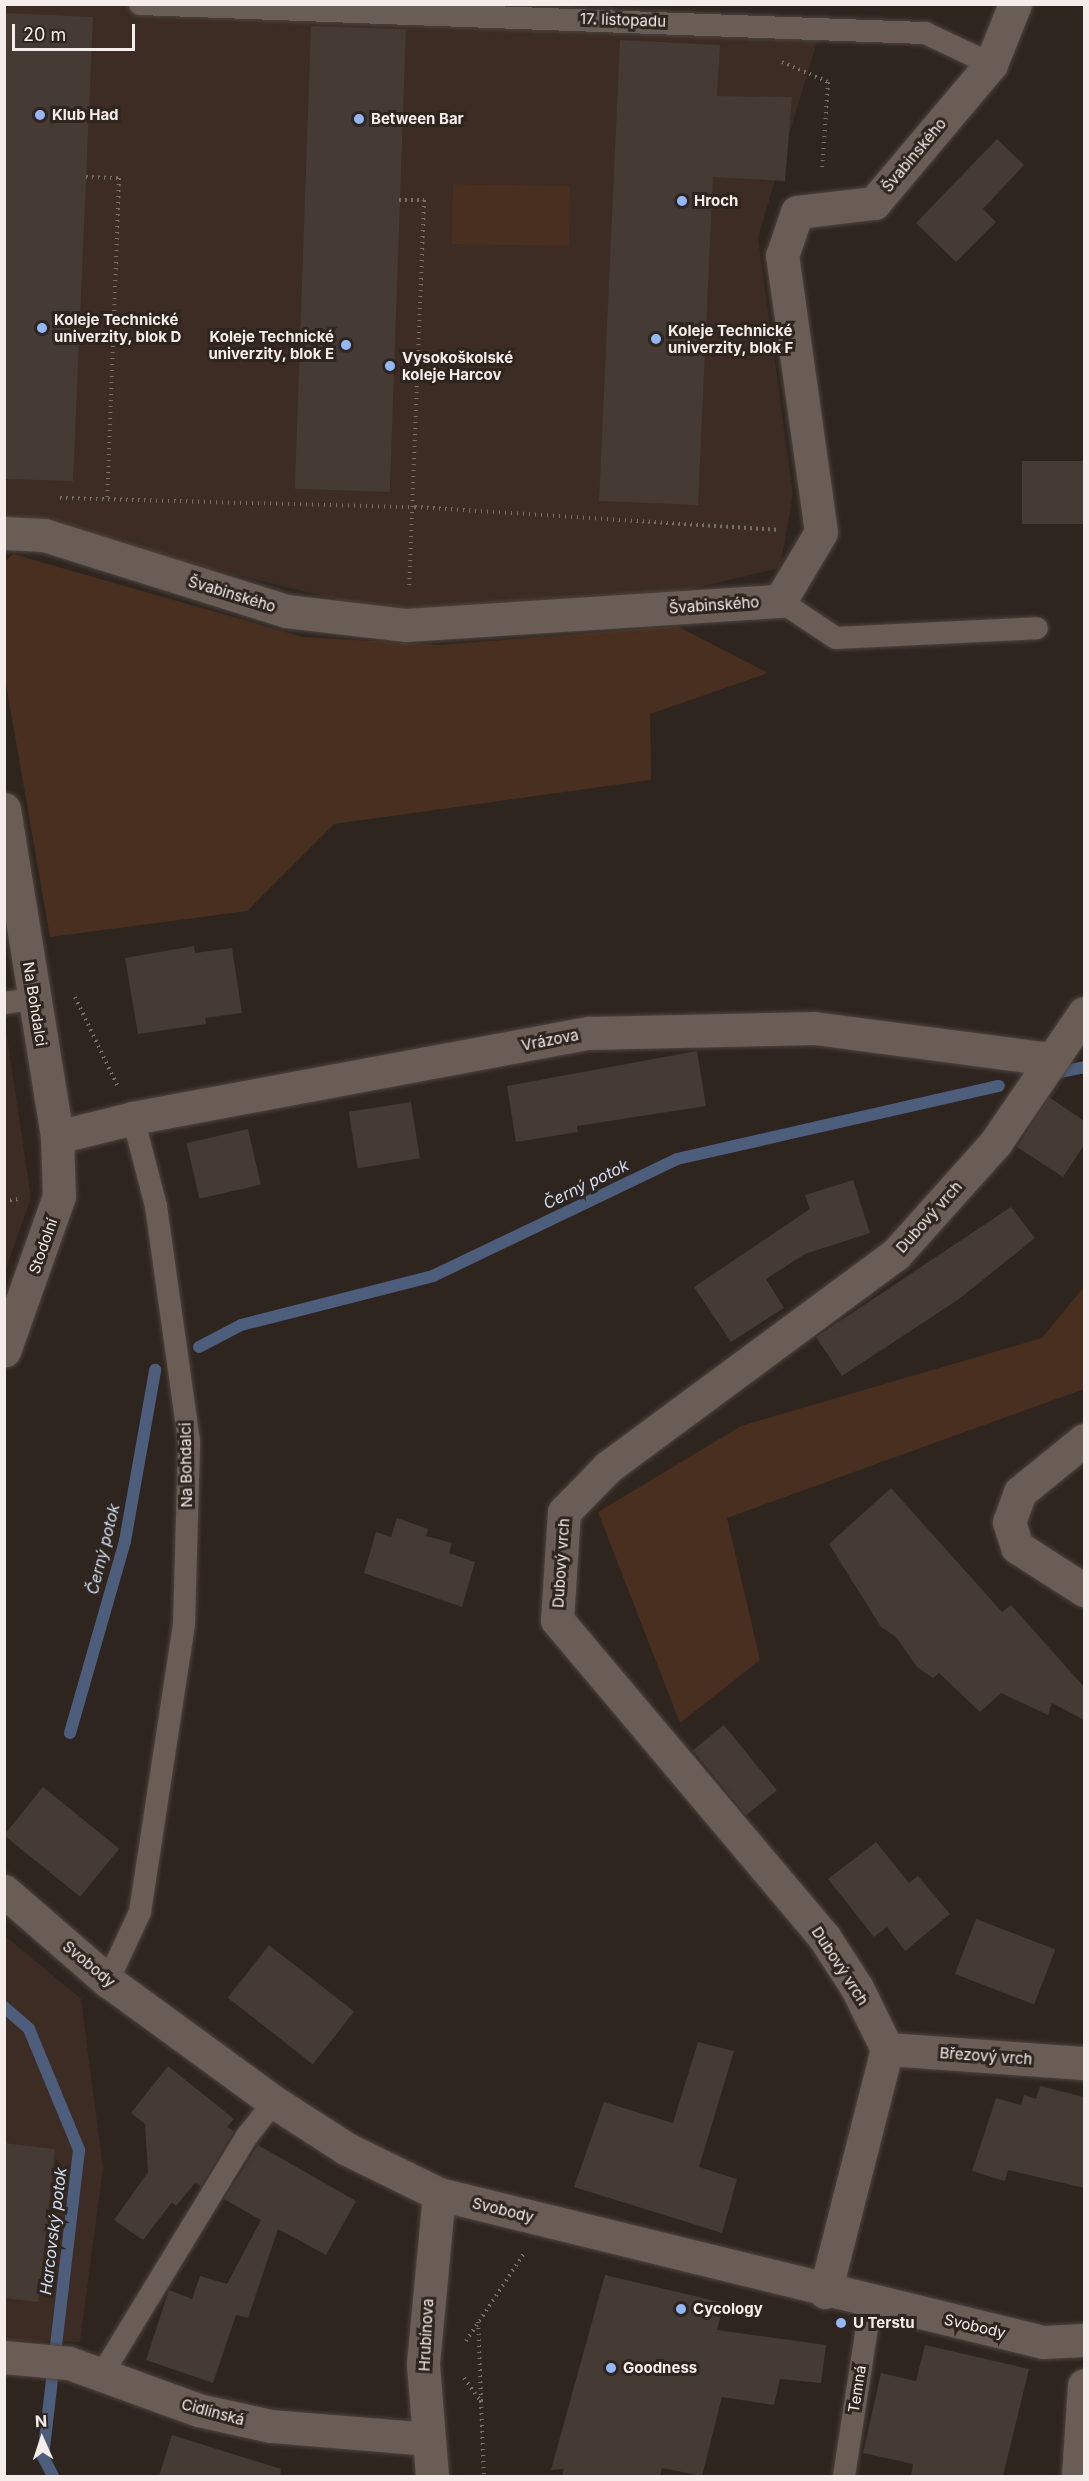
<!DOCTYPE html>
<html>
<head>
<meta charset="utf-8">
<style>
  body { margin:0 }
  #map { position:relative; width:1089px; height:2481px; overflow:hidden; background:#2f251f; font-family:Inter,sans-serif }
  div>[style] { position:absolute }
  .built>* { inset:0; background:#3c2c23 }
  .green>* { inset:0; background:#482f20; transform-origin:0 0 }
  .stream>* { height:12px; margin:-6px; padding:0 6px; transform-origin:6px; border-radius:6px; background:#4d5e7d }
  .building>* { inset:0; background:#453a34; transform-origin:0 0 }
  .path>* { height:4px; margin-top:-2px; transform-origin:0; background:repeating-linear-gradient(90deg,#786f69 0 1.5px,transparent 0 6px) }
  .roads { filter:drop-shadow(0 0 2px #4c443e) drop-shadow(0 0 2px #4c443e) }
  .service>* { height:22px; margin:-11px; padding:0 11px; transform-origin:11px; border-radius:11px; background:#695d56 }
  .minor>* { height:33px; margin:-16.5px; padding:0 16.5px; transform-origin:16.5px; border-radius:16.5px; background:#695d56 }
  .dots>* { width:16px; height:16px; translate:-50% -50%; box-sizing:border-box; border:3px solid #2f251f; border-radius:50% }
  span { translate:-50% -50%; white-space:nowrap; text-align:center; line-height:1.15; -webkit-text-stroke:6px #2f251f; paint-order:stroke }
  .street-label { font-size:15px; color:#f4ede9 }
  .poi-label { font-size:15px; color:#f4ede9; font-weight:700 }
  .left { translate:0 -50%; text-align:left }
  .right { translate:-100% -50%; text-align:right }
  .water-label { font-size:16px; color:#d2dff6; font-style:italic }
  .frame { position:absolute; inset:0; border:6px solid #f4ede9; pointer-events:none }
  .north { position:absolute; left:12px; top:2409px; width:60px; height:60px; -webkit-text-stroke:4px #2f251f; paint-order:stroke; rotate:357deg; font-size:16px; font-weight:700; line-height:24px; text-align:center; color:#f4ede9 }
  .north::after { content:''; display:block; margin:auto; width:21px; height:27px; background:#f4ede9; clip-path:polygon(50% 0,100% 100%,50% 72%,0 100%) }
  .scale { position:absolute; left:12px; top:24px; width:123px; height:27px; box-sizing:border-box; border:3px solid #f4ede9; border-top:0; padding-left:8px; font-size:18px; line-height:21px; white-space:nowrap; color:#f4ede9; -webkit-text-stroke:4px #2f251f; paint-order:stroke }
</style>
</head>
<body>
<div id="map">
  <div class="built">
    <div style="clip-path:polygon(575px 4px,575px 20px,823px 22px,758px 237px,793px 494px,780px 568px,670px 594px,402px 615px,5px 519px,5px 5px)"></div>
    <div style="clip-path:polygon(5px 1023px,31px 1198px,5px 1271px,4px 1271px)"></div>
    <div style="clip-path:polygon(4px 1935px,81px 1999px,103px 2168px,80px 2342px,5px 2340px)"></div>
  </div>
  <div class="green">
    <div style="left:453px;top:184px;width:117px;height:60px;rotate:1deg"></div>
    <div style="clip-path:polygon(13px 554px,303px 637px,440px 645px,677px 626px,768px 673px,650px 714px,651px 780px,334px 824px,247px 911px,50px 937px,5px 678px,5px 562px)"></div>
    <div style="clip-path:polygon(1084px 1287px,1084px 1389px,727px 1518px,760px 1660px,680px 1723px,598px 1512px,741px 1426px,1042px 1338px)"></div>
  </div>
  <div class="stream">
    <div style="left:1061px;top:1072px;width:24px;rotate:-12deg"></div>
    <div style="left:199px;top:1347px;width:47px;rotate:-27.6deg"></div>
    <div style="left:241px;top:1325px;width:198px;rotate:-14.3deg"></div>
    <div style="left:433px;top:1276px;width:271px;rotate:-25.6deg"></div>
    <div style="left:677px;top:1159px;width:330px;rotate:-12.8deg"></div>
    <div style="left:70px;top:1733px;width:200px;rotate:-74deg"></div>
    <div style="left:125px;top:1541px;width:174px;rotate:-80deg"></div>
    <div style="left:4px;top:2007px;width:33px;rotate:41deg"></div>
    <div style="left:29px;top:2029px;width:131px;rotate:67.5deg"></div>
    <div style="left:79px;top:2150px;width:309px;rotate:96.7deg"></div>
    <div style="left:43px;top:2457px;width:21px;rotate:62deg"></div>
  </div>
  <div class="building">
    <div style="clip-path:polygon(4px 13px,93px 17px,73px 481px,4px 479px)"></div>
    <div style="left:311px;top:26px;width:95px;height:463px;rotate:2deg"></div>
    <div style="clip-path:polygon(620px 40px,720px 45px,717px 96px,792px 97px,785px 181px,713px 177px,698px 505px,599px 501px)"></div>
    <div style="clip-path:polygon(997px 139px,1024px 165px,983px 209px,996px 222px,956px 262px,916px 223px)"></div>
    <div style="left:1084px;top:461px;width:63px;height:62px;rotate:90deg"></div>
    <div style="clip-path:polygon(194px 946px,195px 953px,232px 948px,242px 1013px,205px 1018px,206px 1024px,138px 1034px,125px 958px)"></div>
    <div style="clip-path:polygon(697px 1051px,706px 1106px,577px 1126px,578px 1132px,516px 1142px,507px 1086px)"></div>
    <div style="clip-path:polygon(1049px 1097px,1084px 1121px,1084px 1145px,1063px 1177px,1017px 1147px)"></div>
    <div style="left:411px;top:1102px;width:57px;height:63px;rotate:81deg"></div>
    <div style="left:248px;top:1129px;width:57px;height:63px;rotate:77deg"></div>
    <div style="clip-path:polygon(853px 1180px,870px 1233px,805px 1254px,766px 1279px,784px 1308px,731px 1342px,694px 1287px,810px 1209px,805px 1195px)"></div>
    <div style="clip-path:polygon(1011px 1207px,1035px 1238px,959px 1299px,842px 1376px,816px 1337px)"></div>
    <div style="clip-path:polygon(891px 1488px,1002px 1612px,1011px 1605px,1084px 1687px,1084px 1720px,1052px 1703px,1048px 1715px,1001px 1693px,980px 1712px,939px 1673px,933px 1678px,917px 1667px,896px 1637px,881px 1627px,829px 1544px)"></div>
    <div style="clip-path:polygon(397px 1518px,428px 1529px,426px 1536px,452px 1543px,449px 1553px,475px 1562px,462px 1607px,364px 1573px,376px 1532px,391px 1537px)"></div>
    <div style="left:724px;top:1725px;width:84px;height:40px;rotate:51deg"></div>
    <div style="left:43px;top:1787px;width:98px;height:62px;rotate:39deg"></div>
    <div style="clip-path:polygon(876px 1842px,909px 1883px,918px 1876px,950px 1914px,905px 1951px,887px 1927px,874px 1937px,828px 1879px)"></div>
    <div style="left:976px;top:1919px;width:85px;height:59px;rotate:21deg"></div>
    <div style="left:269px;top:1945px;width:108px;height:67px;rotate:38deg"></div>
    <div style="clip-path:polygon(698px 2042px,734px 2051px,699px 2167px,737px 2179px,722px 2233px,574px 2187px,604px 2102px,673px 2123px)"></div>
    <div style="clip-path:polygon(168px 2066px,234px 2119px,227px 2127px,234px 2131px,201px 2186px,195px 2183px,176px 2206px,172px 2202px,143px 2240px,114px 2220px,148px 2172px,145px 2124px,131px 2113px)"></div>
    <div style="clip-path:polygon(1040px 2086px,1084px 2097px,1084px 2188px,1008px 2170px,1005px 2181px,972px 2171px,996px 2098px,1021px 2105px,1024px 2095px,1036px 2099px)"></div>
    <div style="clip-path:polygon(4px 2143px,55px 2149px,38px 2302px,4px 2298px)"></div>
    <div style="clip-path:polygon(258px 2145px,356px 2201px,326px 2255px,278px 2229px,248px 2318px,236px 2315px,213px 2383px,146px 2360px,169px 2290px,192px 2299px,200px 2276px,227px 2284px,261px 2220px,224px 2199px)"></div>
    <div style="clip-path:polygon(605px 2275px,724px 2303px,717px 2330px,826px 2345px,821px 2383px,780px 2379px,774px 2405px,722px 2397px,702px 2476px,662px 2468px,660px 2476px,562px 2476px,564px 2469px,551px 2470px)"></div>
    <div style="clip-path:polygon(925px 2345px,1029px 2369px,1003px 2476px,911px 2476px,913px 2464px,863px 2453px,881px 2373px,916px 2381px)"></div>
    <div style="clip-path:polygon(172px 2435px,281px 2469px,280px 2476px,159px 2476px)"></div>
  </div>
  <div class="path">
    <div style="left:782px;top:62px;width:50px;rotate:23.5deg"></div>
    <div style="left:828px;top:82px;width:89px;rotate:93.9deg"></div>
    <div style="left:86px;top:177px;width:33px;rotate:2deg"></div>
    <div style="left:119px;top:178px;width:322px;rotate:92.1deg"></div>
    <div style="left:399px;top:200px;width:25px"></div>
    <div style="left:424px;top:200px;width:387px;rotate:92.2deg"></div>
    <div style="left:60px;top:498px;width:355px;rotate:1.5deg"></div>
    <div style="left:415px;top:507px;width:364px;rotate:3.6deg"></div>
    <div style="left:75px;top:997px;width:98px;rotate:64.5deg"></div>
    <div style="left:4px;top:1201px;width:15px;rotate:-8deg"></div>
    <div style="left:466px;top:2341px;width:107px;rotate:-56.5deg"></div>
    <div style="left:464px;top:2378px;width:29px;rotate:54deg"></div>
    <div style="left:481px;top:2401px;width:81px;rotate:-92.1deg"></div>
    <div style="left:481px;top:2401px;width:75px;rotate:87.7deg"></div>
  </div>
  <div class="roads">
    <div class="service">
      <div style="left:140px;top:4px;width:786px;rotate:2.12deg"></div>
      <div style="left:925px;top:33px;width:73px;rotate:25.2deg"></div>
      <div style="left:780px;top:601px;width:67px;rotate:33.5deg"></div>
      <div style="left:836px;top:638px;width:201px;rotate:-2.8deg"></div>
      <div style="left:4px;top:1003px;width:30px;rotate:-8deg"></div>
      <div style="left:108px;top:1981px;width:76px;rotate:-65.1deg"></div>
      <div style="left:140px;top:1912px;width:290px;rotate:-81.3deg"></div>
      <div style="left:184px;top:1625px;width:184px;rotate:-88.4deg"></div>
      <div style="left:189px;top:1441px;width:237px;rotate:-98deg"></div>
      <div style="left:156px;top:1206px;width:91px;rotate:-104.6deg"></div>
      <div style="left:101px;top:2376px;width:281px;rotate:-58.7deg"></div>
      <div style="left:247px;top:2136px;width:43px;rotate:-51.5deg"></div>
      <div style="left:844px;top:2476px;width:176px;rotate:-81.2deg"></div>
    </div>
    <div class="minor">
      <div style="left:4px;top:533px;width:40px;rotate:2.9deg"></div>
      <div style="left:44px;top:535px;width:254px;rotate:17.4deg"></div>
      <div style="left:286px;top:611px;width:121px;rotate:6.7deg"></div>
      <div style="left:406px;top:625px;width:375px;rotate:-3.7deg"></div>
      <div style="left:780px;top:601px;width:80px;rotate:-59.3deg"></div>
      <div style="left:821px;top:532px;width:279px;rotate:-98deg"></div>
      <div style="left:782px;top:256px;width:46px;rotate:-71.2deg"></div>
      <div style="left:797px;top:212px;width:78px;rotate:-6.7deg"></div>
      <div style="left:874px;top:203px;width:182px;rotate:-49.9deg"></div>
      <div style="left:991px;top:64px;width:65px;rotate:-68.2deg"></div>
      <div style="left:4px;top:809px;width:332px;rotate:80.8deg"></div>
      <div style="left:57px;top:1137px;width:59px;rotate:88.1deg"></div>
      <div style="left:59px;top:1196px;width:164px;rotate:109.5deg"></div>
      <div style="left:57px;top:1137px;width:78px;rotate:-14deg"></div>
      <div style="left:133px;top:1118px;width:464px;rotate:-10.6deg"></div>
      <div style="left:589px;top:1033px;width:225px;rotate:-1.3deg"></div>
      <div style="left:814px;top:1028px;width:237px;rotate:7.5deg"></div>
      <div style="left:1084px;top:1440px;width:82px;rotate:140.9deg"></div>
      <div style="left:1020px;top:1492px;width:32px;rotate:110deg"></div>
      <div style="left:1009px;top:1522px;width:26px;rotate:72deg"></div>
      <div style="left:1017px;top:1547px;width:80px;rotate:32.7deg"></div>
      <div style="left:4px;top:1891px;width:138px;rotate:40.9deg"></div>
      <div style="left:108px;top:1981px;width:205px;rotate:36.1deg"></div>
      <div style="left:274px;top:2102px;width:87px;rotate:32.8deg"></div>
      <div style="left:347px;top:2149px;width:102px;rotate:26.1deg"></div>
      <div style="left:439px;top:2194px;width:622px;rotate:13.77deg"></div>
      <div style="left:1043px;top:2342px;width:41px;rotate:-2.8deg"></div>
      <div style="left:887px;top:2049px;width:197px;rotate:4.1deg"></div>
      <div style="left:825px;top:2292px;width:251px;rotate:-75.7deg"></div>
      <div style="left:887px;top:2049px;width:68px;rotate:-116.2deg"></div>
      <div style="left:857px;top:1988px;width:61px;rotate:-122.9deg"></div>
      <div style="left:824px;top:1937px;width:414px;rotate:-130.1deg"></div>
      <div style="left:557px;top:1620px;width:108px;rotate:-86.3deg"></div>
      <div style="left:564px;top:1512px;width:63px;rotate:-45.6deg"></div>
      <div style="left:608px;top:1467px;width:358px;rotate:-36.5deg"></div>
      <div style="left:896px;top:1254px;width:150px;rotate:-48.2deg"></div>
      <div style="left:996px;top:1142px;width:156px;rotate:-55.7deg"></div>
      <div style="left:4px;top:2357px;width:65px;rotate:5.3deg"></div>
      <div style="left:69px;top:2363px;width:137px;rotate:20deg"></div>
      <div style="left:198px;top:2410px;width:75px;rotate:12.4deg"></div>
      <div style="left:271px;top:2426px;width:158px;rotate:4.7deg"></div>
      <div style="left:432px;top:2476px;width:113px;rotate:-94.6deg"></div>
      <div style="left:423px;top:2363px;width:170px;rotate:-84.6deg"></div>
      <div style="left:1078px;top:2476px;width:91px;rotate:-86.2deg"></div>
    </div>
  </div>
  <div class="dots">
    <div style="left:40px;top:115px;background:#92b7fd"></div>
    <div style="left:359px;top:119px;background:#92b7fd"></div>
    <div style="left:682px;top:201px;background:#92b7fd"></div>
    <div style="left:42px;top:328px;background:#92b7fd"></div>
    <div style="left:656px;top:339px;background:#92b7fd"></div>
    <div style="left:346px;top:345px;background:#92b7fd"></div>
    <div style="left:390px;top:366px;background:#92b7fd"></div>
    <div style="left:681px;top:2309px;background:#92b7fd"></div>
    <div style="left:841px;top:2323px;background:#92b7fd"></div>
    <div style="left:611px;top:2368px;background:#92b7fd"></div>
  </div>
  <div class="street-label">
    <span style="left:623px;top:20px;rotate:2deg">17. listopadu</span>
    <span style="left:914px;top:155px;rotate:-50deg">Švabinského</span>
    <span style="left:232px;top:594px;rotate:17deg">Švabinského</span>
    <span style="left:714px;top:605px;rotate:-4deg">Švabinského</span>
    <span style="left:35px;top:1004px;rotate:81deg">Na Bohdalci</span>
    <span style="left:550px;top:1040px;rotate:-11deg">Vrázova</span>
    <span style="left:929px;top:1217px;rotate:-48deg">Dubový vrch</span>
    <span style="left:43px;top:1246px;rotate:-71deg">Stodolní</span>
    <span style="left:186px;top:1465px;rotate:-91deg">Na Bohdalci</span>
    <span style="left:561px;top:1563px;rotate:-86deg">Dubový vrch</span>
    <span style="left:89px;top:1964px;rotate:40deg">Svobody</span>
    <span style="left:840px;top:1966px;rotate:57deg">Dubový vrch</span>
    <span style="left:986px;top:2056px;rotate:4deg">Březový vrch</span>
    <span style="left:503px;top:2210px;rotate:14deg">Svobody</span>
    <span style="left:975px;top:2326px;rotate:13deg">Svobody</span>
    <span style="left:426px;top:2335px;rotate:-87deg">Hrubínova</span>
    <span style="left:857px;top:2389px;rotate:-81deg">Temná</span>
    <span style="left:213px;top:2412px;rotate:15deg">Cidlinská</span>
  </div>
  <div class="poi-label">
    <span class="left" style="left:52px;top:115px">Klub Had</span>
    <span class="left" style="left:371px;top:119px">Between Bar</span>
    <span class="left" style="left:694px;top:201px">Hroch</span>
    <span class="left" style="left:54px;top:328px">Koleje Technické<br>univerzity, blok D</span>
    <span class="left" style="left:668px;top:339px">Koleje Technické<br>univerzity, blok F</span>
    <span class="right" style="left:334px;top:345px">Koleje Technické<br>univerzity, blok E</span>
    <span class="left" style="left:402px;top:366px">Vysokoškolské<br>koleje Harcov</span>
    <span class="left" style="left:693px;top:2309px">Cycology</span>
    <span class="left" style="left:853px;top:2323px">U Terstu</span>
    <span class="left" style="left:623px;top:2368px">Goodness</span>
  </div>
  <div class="water-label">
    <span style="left:586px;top:1184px;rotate:-26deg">Černý potok</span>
    <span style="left:103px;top:1549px;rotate:-76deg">Černý potok</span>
    <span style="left:53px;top:2231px;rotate:-83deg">Harcovský potok</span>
  </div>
  <div class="frame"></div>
  <div class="north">N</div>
  <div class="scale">20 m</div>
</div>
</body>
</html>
